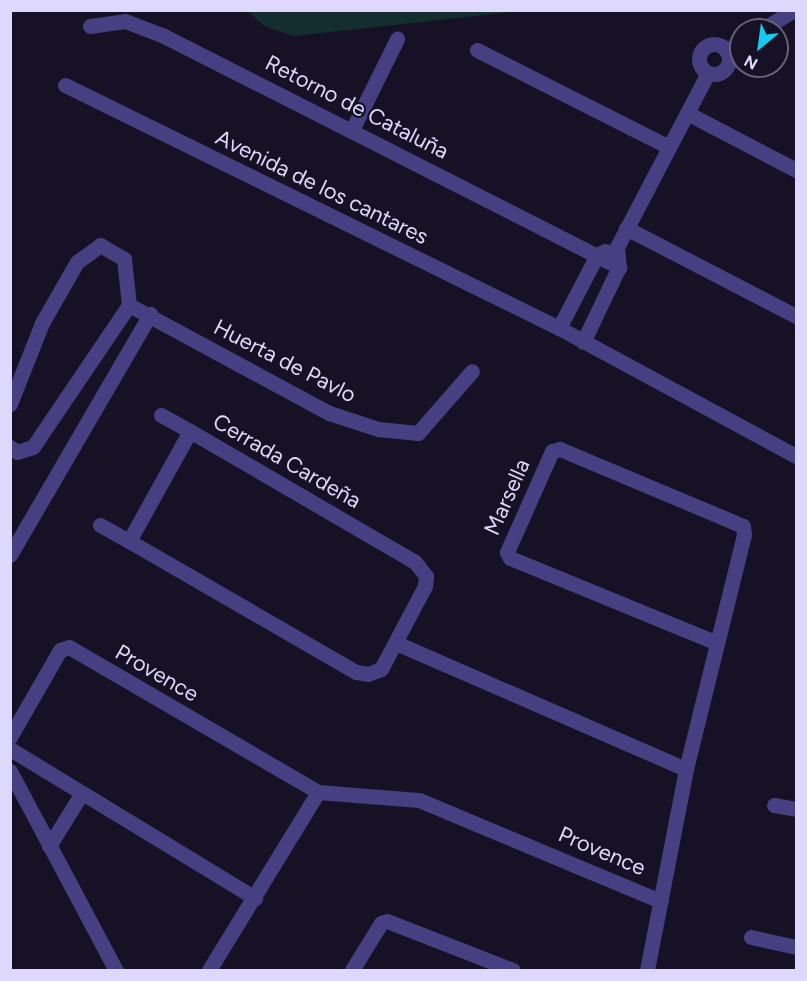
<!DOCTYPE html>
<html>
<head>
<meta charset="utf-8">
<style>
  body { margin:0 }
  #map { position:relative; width:807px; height:981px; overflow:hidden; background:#161125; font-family:Figtree,sans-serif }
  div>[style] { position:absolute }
  .green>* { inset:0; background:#142e2f }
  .minor>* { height:15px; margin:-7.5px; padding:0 7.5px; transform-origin:7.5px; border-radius:7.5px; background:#463f81 }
  .minor>.ring { margin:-7.5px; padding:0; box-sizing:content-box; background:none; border:15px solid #463f81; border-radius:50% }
  span { translate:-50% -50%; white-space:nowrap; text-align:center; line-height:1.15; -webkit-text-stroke:4.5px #161125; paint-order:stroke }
  .street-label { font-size:22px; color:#ded8fc }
  .frame { position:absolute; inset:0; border:12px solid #ded8fc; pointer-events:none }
  .north { position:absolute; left:729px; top:18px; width:60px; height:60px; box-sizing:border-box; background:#161125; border:2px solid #66617b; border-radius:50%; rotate:209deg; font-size:16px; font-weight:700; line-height:24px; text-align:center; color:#ded8fc }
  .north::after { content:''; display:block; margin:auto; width:21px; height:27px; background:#12cbee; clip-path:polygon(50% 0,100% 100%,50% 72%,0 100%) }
</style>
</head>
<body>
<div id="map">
  <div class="green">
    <div style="clip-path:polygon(248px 11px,521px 11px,294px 36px,264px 26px)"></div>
  </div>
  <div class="minor">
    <div style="left:90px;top:26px;width:35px;rotate:-8deg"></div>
    <div style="left:125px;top:21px;width:40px;rotate:21deg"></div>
    <div style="left:162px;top:35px;width:513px;rotate:26.92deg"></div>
    <div style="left:761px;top:30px;width:39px;rotate:-31deg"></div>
    <div class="ring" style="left:699px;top:44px;width:15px;height:15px"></div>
    <div style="left:477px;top:50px;width:215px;rotate:26.8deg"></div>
    <div style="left:726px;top:51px;width:17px;rotate:-31deg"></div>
    <div style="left:65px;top:85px;width:551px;rotate:26.19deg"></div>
    <div style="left:559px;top:328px;width:269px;rotate:28.4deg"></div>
    <div style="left:687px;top:113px;width:123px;rotate:27.6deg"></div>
    <div style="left:352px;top:130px;width:102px;rotate:-63.7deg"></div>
    <div style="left:626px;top:228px;width:191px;rotate:27.4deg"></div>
    <div style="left:129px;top:305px;width:227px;rotate:28.4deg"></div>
    <div style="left:329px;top:413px;width:52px;rotate:18.1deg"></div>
    <div style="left:378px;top:429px;width:40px;rotate:5.7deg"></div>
    <div style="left:418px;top:433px;width:82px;rotate:-48.9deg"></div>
    <div style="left:559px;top:328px;width:82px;rotate:-62.5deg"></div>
    <div style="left:597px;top:255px;width:9px;rotate:-27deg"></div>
    <div style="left:583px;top:342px;width:83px;rotate:-64.4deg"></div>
    <div style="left:619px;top:267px;width:20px;rotate:-96deg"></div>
    <div style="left:617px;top:247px;width:196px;rotate:-62.4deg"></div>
    <div style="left:10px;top:404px;width:87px;rotate:-68.4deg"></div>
    <div style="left:42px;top:323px;width:70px;rotate:-60.2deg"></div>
    <div style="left:77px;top:262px;width:29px;rotate:-36deg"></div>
    <div style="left:100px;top:245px;width:28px;rotate:30deg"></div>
    <div style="left:124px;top:259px;width:46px;rotate:83.8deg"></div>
    <div style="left:129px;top:305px;width:171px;rotate:124.1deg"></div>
    <div style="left:33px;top:447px;width:17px;rotate:163deg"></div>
    <div style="left:17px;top:452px;width:9px;rotate:-144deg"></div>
    <div style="left:161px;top:415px;width:33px;rotate:29deg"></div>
    <div style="left:100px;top:525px;width:33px;rotate:29deg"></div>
    <div style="left:129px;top:541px;width:262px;rotate:30deg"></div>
    <div style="left:356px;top:672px;width:12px;rotate:9deg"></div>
    <div style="left:368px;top:674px;width:14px;rotate:-21deg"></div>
    <div style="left:381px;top:669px;width:94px;rotate:-62.1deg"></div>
    <div style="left:425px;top:586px;width:10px;rotate:-84deg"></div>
    <div style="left:426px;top:576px;width:18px;rotate:-128deg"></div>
    <div style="left:415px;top:562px;width:260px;rotate:-149.8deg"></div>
    <div style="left:190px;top:431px;width:126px;rotate:119deg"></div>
    <div style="left:10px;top:555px;width:279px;rotate:-59.8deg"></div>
    <div style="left:396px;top:643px;width:316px;rotate:23.5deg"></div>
    <div style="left:10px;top:737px;width:100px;rotate:-60.1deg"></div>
    <div style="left:60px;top:650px;width:9px;rotate:-18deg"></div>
    <div style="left:69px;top:647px;width:288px;rotate:30.2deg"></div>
    <div style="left:10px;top:749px;width:287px;rotate:31.3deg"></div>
    <div style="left:10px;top:771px;width:225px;rotate:62deg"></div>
    <div style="left:774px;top:805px;width:22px;rotate:10deg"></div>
    <div style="left:49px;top:846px;width:62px;rotate:-58.1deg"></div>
    <div style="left:751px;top:937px;width:46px;rotate:12.5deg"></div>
    <div style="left:209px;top:970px;width:209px;rotate:-58.5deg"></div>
    <div style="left:318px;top:792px;width:101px;rotate:4.5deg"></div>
    <div style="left:419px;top:800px;width:262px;rotate:22.7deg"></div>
    <div style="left:352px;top:970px;width:55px;rotate:-58.3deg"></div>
    <div style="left:381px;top:923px;width:6px;rotate:-18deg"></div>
    <div style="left:387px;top:921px;width:135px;rotate:21.3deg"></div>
    <div style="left:647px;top:970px;width:205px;rotate:-79deg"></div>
    <div style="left:686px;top:769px;width:242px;rotate:-76.1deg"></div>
    <div style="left:744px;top:534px;width:8px;rotate:-97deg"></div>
    <div style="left:743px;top:526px;width:199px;rotate:-157.2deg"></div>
    <div style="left:560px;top:449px;width:8px;rotate:166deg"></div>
    <div style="left:552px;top:451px;width:111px;rotate:114deg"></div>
    <div style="left:507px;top:552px;width:7px;rotate:63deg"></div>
    <div style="left:510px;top:558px;width:222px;rotate:22.3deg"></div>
  </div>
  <div class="street-label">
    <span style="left:357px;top:107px;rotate:27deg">Retorno de Cataluña</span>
    <span style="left:322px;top:187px;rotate:26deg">Avenida de los cantares</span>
    <span style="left:285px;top:361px;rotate:27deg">Huerta de Pavlo</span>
    <span style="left:287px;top:461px;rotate:30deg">Cerrada Cardeña</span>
    <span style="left:507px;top:497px;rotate:-66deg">Marsella</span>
    <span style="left:157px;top:673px;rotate:30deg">Provence</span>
    <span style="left:602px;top:851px;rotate:23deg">Provence</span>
  </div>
  <div class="frame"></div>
  <div class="north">N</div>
</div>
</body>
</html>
